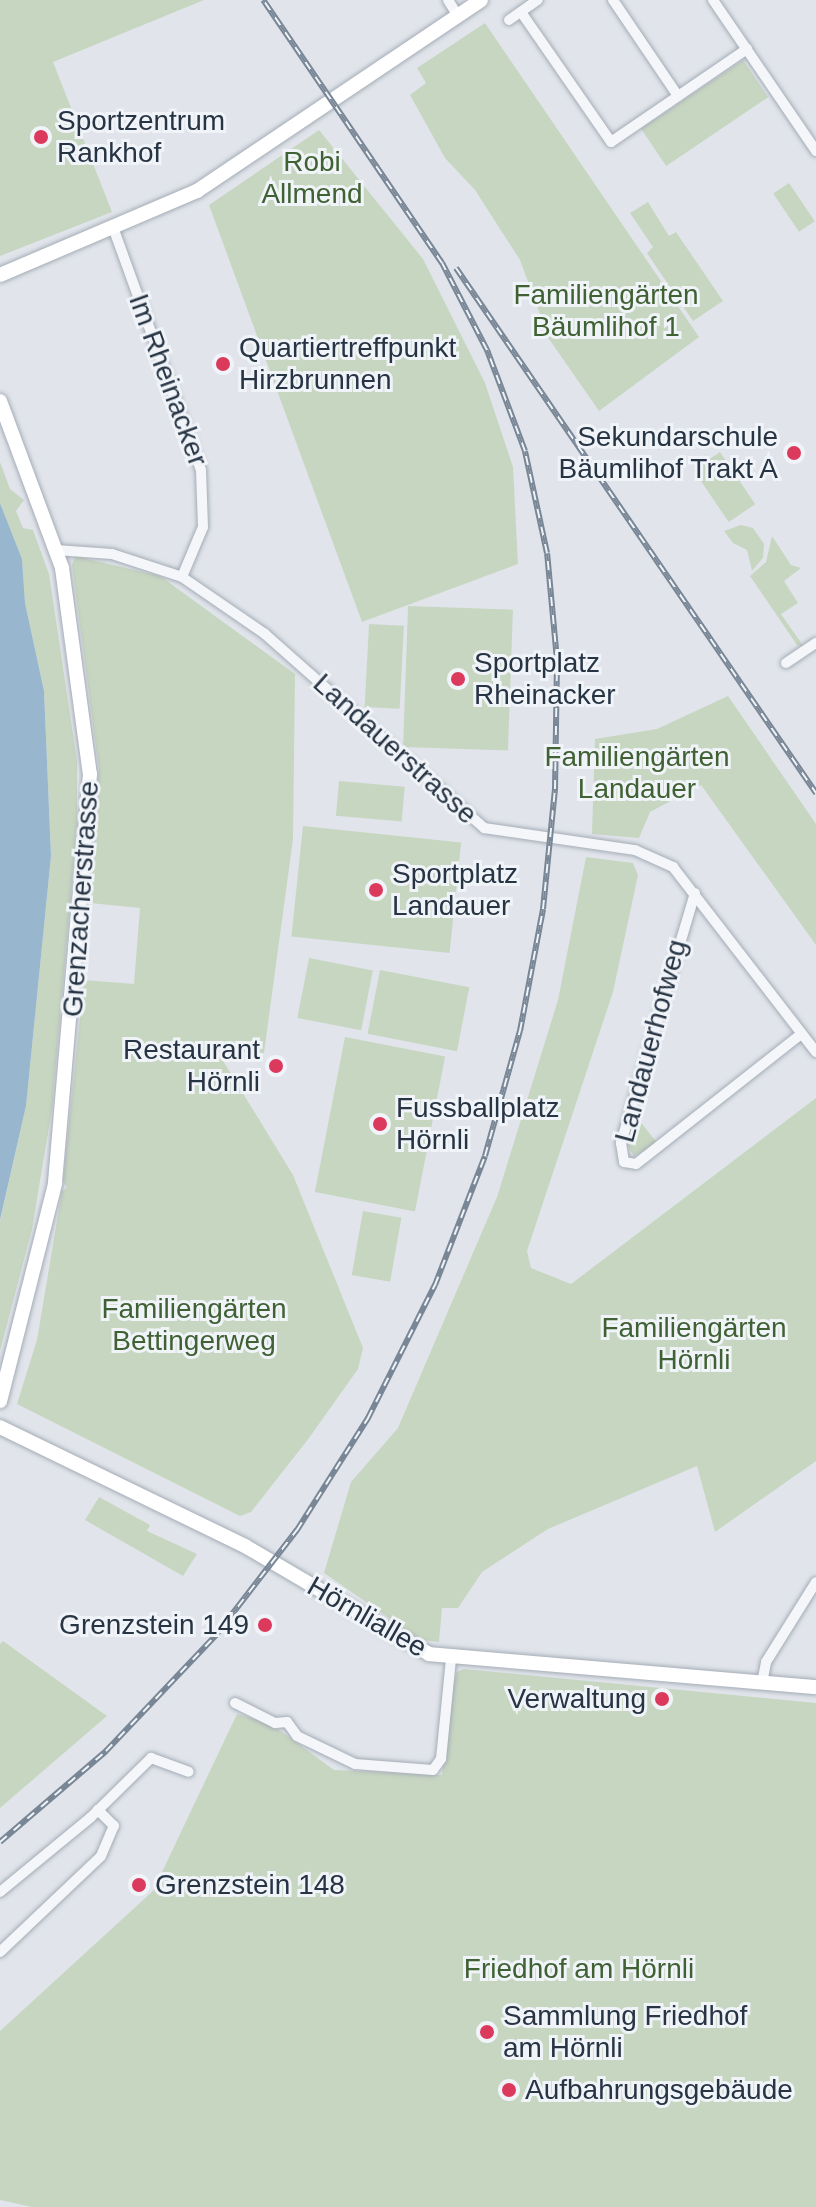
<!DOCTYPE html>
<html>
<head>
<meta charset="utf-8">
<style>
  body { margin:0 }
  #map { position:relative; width:816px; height:2207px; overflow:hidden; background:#e1e5eb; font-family:Helvetica,sans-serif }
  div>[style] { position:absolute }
  .green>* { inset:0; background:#c7d6c1; transform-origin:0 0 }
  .water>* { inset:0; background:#98b6ce }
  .roads { filter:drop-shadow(0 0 2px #a5acb6) drop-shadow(0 0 2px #a5acb6) }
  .street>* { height:10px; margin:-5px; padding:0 5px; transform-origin:5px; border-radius:5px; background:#f4f6f9 }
  .secondary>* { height:14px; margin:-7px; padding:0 7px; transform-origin:7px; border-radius:7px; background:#fff }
  .rail>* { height:6px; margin-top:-3px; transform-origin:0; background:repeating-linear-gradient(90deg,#f0f4f8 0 9px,#788696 0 18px); box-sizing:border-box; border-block:2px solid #788696 }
  .dots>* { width:22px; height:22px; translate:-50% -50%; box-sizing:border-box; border:4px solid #f0f4f8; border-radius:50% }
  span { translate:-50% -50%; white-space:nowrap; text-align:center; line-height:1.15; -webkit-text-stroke:6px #f0f4f8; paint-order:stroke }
  .poi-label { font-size:28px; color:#273444 }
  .left { translate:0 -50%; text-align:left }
  .right { translate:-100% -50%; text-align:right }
  .park-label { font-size:28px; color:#3f6133 }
  .street-label { font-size:28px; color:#273444 }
</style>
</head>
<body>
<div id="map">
  <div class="green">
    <div style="clip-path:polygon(0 0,204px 0,53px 62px,112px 212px,0 256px)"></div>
    <div style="clip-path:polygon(485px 23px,699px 337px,599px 411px,549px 339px,520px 260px,475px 190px,445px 158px,410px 95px,426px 83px,417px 68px)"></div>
    <div style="left:743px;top:60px;width:45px;height:123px;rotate:56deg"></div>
    <div style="clip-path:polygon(319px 130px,423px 259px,485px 383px,513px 467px,518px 564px,362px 622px,209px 205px)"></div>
    <div style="left:789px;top:183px;width:46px;height:19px;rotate:56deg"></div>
    <div style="clip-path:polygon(648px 202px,669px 236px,676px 232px,723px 301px,693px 321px,647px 253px,653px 247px,630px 213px)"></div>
    <div style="left:720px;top:452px;width:63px;height:32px;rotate:56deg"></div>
    <div style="clip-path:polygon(0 462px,10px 489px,24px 500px,16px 511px,23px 528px,33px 530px,49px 574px,77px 761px,77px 821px,52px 1109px,32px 1229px,0 1351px,0 1221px,26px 1106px,51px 856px,44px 691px,25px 603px,22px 559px,0 503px)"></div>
    <div style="clip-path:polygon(741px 525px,753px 528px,764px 544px,763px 558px,752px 571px,747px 550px,733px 543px,724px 531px)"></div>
    <div style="clip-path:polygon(772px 536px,791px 565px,801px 568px,784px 581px,798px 603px,781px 614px,804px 647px,797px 645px,750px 576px,766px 562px)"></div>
    <div style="clip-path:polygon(75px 556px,160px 576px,295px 674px,293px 839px,264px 1053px,217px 1051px,293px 1175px,363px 1348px,358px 1369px,309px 1438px,251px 1512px,240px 1516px,17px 1404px,37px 1340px,62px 1191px,67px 1188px,63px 1181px,84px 980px,134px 984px,140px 908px,90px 903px,99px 770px,72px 565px)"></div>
    <div style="left:408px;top:606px;width:105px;height:141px;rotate:2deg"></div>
    <div style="left:369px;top:624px;width:35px;height:83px;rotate:3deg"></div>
    <div style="clip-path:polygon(728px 696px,816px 824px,816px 945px,701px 785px,650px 812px,639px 838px,592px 834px,595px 739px,657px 729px)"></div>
    <div style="left:339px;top:781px;width:66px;height:35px;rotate:5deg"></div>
    <div style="left:303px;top:826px;width:159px;height:111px;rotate:6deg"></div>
    <div style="clip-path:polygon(586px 857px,633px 863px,638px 875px,613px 992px,527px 1251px,531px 1268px,571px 1284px,816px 1098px,816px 1461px,715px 1532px,697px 1466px,548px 1529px,482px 1572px,458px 1608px,442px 1608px,439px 1642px,421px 1640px,324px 1573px,351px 1482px,398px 1428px,497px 1197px,558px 1000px)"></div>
    <div style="left:309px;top:958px;width:65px;height:61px;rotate:11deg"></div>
    <div style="left:380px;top:970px;width:91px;height:65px;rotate:11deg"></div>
    <div style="left:345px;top:1037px;width:102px;height:158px;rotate:11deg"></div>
    <div style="clip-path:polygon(636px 1116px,657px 1143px,634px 1156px,625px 1142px)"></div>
    <div style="left:363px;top:1211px;width:39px;height:65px;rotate:10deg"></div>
    <div style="clip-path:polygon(99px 1497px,150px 1525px,147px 1531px,197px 1554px,183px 1576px,85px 1520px)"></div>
    <div style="clip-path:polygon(3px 1641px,107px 1716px,0 1808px,0 1644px)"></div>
    <div style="clip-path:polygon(464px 1669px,816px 1703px,816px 2207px,32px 2207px,0 2200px,0 2031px,153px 1891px,237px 1714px,271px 1724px,334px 1770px,442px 1775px,452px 1689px,457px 1672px)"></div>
  </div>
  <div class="water">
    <div style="clip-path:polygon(0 503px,22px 559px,25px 603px,44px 691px,51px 856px,26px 1106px,0 1220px)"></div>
  </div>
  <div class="roads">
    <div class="street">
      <div style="left:448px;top:0;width:19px;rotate:58deg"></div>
      <div style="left:613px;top:0;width:116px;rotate:55.9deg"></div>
      <div style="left:713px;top:0;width:183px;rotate:55.7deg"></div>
      <div style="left:521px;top:12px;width:158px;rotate:55.3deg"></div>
      <div style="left:611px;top:142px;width:165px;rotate:-34.4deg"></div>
      <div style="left:509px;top:20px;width:35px;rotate:-35deg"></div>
      <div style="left:114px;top:230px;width:255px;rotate:70.1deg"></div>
      <div style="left:201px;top:470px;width:57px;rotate:88deg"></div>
      <div style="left:203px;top:527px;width:54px;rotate:112.8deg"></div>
      <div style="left:56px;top:550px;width:56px;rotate:4.1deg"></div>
      <div style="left:112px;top:554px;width:74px;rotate:18.2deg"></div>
      <div style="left:182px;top:577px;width:101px;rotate:34.5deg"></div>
      <div style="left:265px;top:634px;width:293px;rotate:41.5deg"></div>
      <div style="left:484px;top:828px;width:153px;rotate:8.3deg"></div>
      <div style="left:635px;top:850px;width:42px;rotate:24.1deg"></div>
      <div style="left:673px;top:867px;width:234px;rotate:52.3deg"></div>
      <div style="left:786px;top:663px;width:36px;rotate:-34deg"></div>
      <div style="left:695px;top:893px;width:261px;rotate:106.5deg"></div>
      <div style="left:621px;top:1143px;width:19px;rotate:81deg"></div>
      <div style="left:624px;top:1162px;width:12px;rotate:9deg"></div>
      <div style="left:636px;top:1164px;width:11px;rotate:-38deg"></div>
      <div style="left:645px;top:1157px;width:197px;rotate:-38.2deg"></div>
      <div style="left:762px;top:1683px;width:21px;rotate:-79deg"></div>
      <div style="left:766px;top:1662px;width:94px;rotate:-58deg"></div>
      <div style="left:235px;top:1703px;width:45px;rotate:26.6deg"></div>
      <div style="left:275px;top:1723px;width:12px;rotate:-5deg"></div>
      <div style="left:287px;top:1722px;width:17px;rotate:54deg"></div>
      <div style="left:297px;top:1736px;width:64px;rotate:25.8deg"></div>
      <div style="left:355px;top:1764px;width:78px;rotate:4.4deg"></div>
      <div style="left:433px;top:1770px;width:14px;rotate:-54deg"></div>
      <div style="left:441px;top:1759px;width:100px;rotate:-84.3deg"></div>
      <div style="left:0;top:1892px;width:117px;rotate:-39.4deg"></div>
      <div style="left:90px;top:1818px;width:86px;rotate:-44.5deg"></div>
      <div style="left:151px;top:1758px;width:40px;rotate:20.2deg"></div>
      <div style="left:0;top:1952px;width:139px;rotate:-43.5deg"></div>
      <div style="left:101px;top:1856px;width:33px;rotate:-67deg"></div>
      <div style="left:114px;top:1826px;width:23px;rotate:-135deg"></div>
    </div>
    <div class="secondary">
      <div style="left:0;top:275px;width:214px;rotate:-23.1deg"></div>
      <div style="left:197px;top:191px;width:342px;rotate:-33.9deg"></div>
      <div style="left:0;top:401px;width:178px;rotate:69.6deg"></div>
      <div style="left:62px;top:568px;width:208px;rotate:82.3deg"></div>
      <div style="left:90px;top:774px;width:411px;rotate:94.9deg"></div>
      <div style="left:55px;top:1184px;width:224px;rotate:104.2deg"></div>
      <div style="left:0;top:1427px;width:272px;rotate:25.9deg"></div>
      <div style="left:245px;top:1546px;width:213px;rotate:30.4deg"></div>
      <div style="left:429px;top:1654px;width:388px;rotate:4.9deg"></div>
    </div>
  </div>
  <div class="rail">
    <div style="left:456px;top:268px;width:637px;rotate:55.56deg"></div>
    <div style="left:0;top:1842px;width:140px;rotate:-40.6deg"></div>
    <div style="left:106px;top:1751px;width:160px;rotate:-46.5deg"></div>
    <div style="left:216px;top:1635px;width:133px;rotate:-52.4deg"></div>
    <div style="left:297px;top:1530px;width:133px;rotate:-57.6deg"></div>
    <div style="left:368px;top:1418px;width:149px;rotate:-63.3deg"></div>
    <div style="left:435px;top:1285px;width:138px;rotate:-68.8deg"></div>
    <div style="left:485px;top:1156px;width:130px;rotate:-74.4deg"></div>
    <div style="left:520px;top:1031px;width:124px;rotate:-79.3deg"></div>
    <div style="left:543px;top:909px;width:121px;rotate:-84.3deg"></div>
    <div style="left:555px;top:789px;width:129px;rotate:-89.1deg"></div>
    <div style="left:557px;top:660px;width:107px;rotate:-95.3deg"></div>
    <div style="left:547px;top:553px;width:104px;rotate:-102.2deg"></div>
    <div style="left:525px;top:451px;width:108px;rotate:-110.6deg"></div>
    <div style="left:487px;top:350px;width:98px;rotate:-117.3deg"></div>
    <div style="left:442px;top:263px;width:318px;rotate:-124.2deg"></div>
  </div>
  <div class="dots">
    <div style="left:41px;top:137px;background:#db3a5d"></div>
    <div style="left:223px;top:364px;background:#db3a5d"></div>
    <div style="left:794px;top:453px;background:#db3a5d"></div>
    <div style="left:458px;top:679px;background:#db3a5d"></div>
    <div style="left:376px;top:890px;background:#db3a5d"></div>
    <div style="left:276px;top:1066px;background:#db3a5d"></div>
    <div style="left:380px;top:1124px;background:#db3a5d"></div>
    <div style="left:265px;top:1625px;background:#db3a5d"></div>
    <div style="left:662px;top:1699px;background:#db3a5d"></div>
    <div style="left:139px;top:1885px;background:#db3a5d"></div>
    <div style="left:487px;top:2032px;background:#db3a5d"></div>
    <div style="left:509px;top:2090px;background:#db3a5d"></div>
  </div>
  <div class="poi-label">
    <span class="left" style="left:57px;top:137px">Sportzentrum<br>Rankhof</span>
    <span class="left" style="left:239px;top:364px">Quartiertreffpunkt<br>Hirzbrunnen</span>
    <span class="right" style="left:778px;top:453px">Sekundarschule<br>Bäumlihof Trakt A</span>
    <span class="left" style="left:474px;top:679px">Sportplatz<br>Rheinacker</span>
    <span class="left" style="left:392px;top:890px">Sportplatz<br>Landauer</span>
    <span class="right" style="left:260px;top:1066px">Restaurant<br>Hörnli</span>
    <span class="left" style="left:396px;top:1124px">Fussballplatz<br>Hörnli</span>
    <span class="right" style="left:249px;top:1625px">Grenzstein 149</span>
    <span class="right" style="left:646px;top:1699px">Verwaltung</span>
    <span class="left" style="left:155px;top:1885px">Grenzstein 148</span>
    <span class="left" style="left:503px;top:2032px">Sammlung Friedhof<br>am Hörnli</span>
    <span class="left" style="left:525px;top:2090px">Aufbahrungsgebäude</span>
  </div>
  <div class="park-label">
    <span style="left:312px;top:178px">Robi<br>Allmend</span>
    <span style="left:606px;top:311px">Familiengärten<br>Bäumlihof 1</span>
    <span style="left:637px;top:773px">Familiengärten<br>Landauer</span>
    <span style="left:194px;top:1325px">Familiengärten<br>Bettingerweg</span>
    <span style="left:694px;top:1344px">Familiengärten<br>Hörnli</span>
    <span style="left:579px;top:1969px">Friedhof am Hörnli</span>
  </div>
  <div class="street-label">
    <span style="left:168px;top:380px;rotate:70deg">Im Rheinacker</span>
    <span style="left:395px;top:749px;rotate:42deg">Landauerstrasse</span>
    <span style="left:81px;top:899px;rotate:-86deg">Grenzacherstrasse</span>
    <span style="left:651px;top:1041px;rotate:-75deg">Landauerhofweg</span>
    <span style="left:367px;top:1617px;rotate:30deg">Hörnliallee</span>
  </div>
</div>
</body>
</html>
